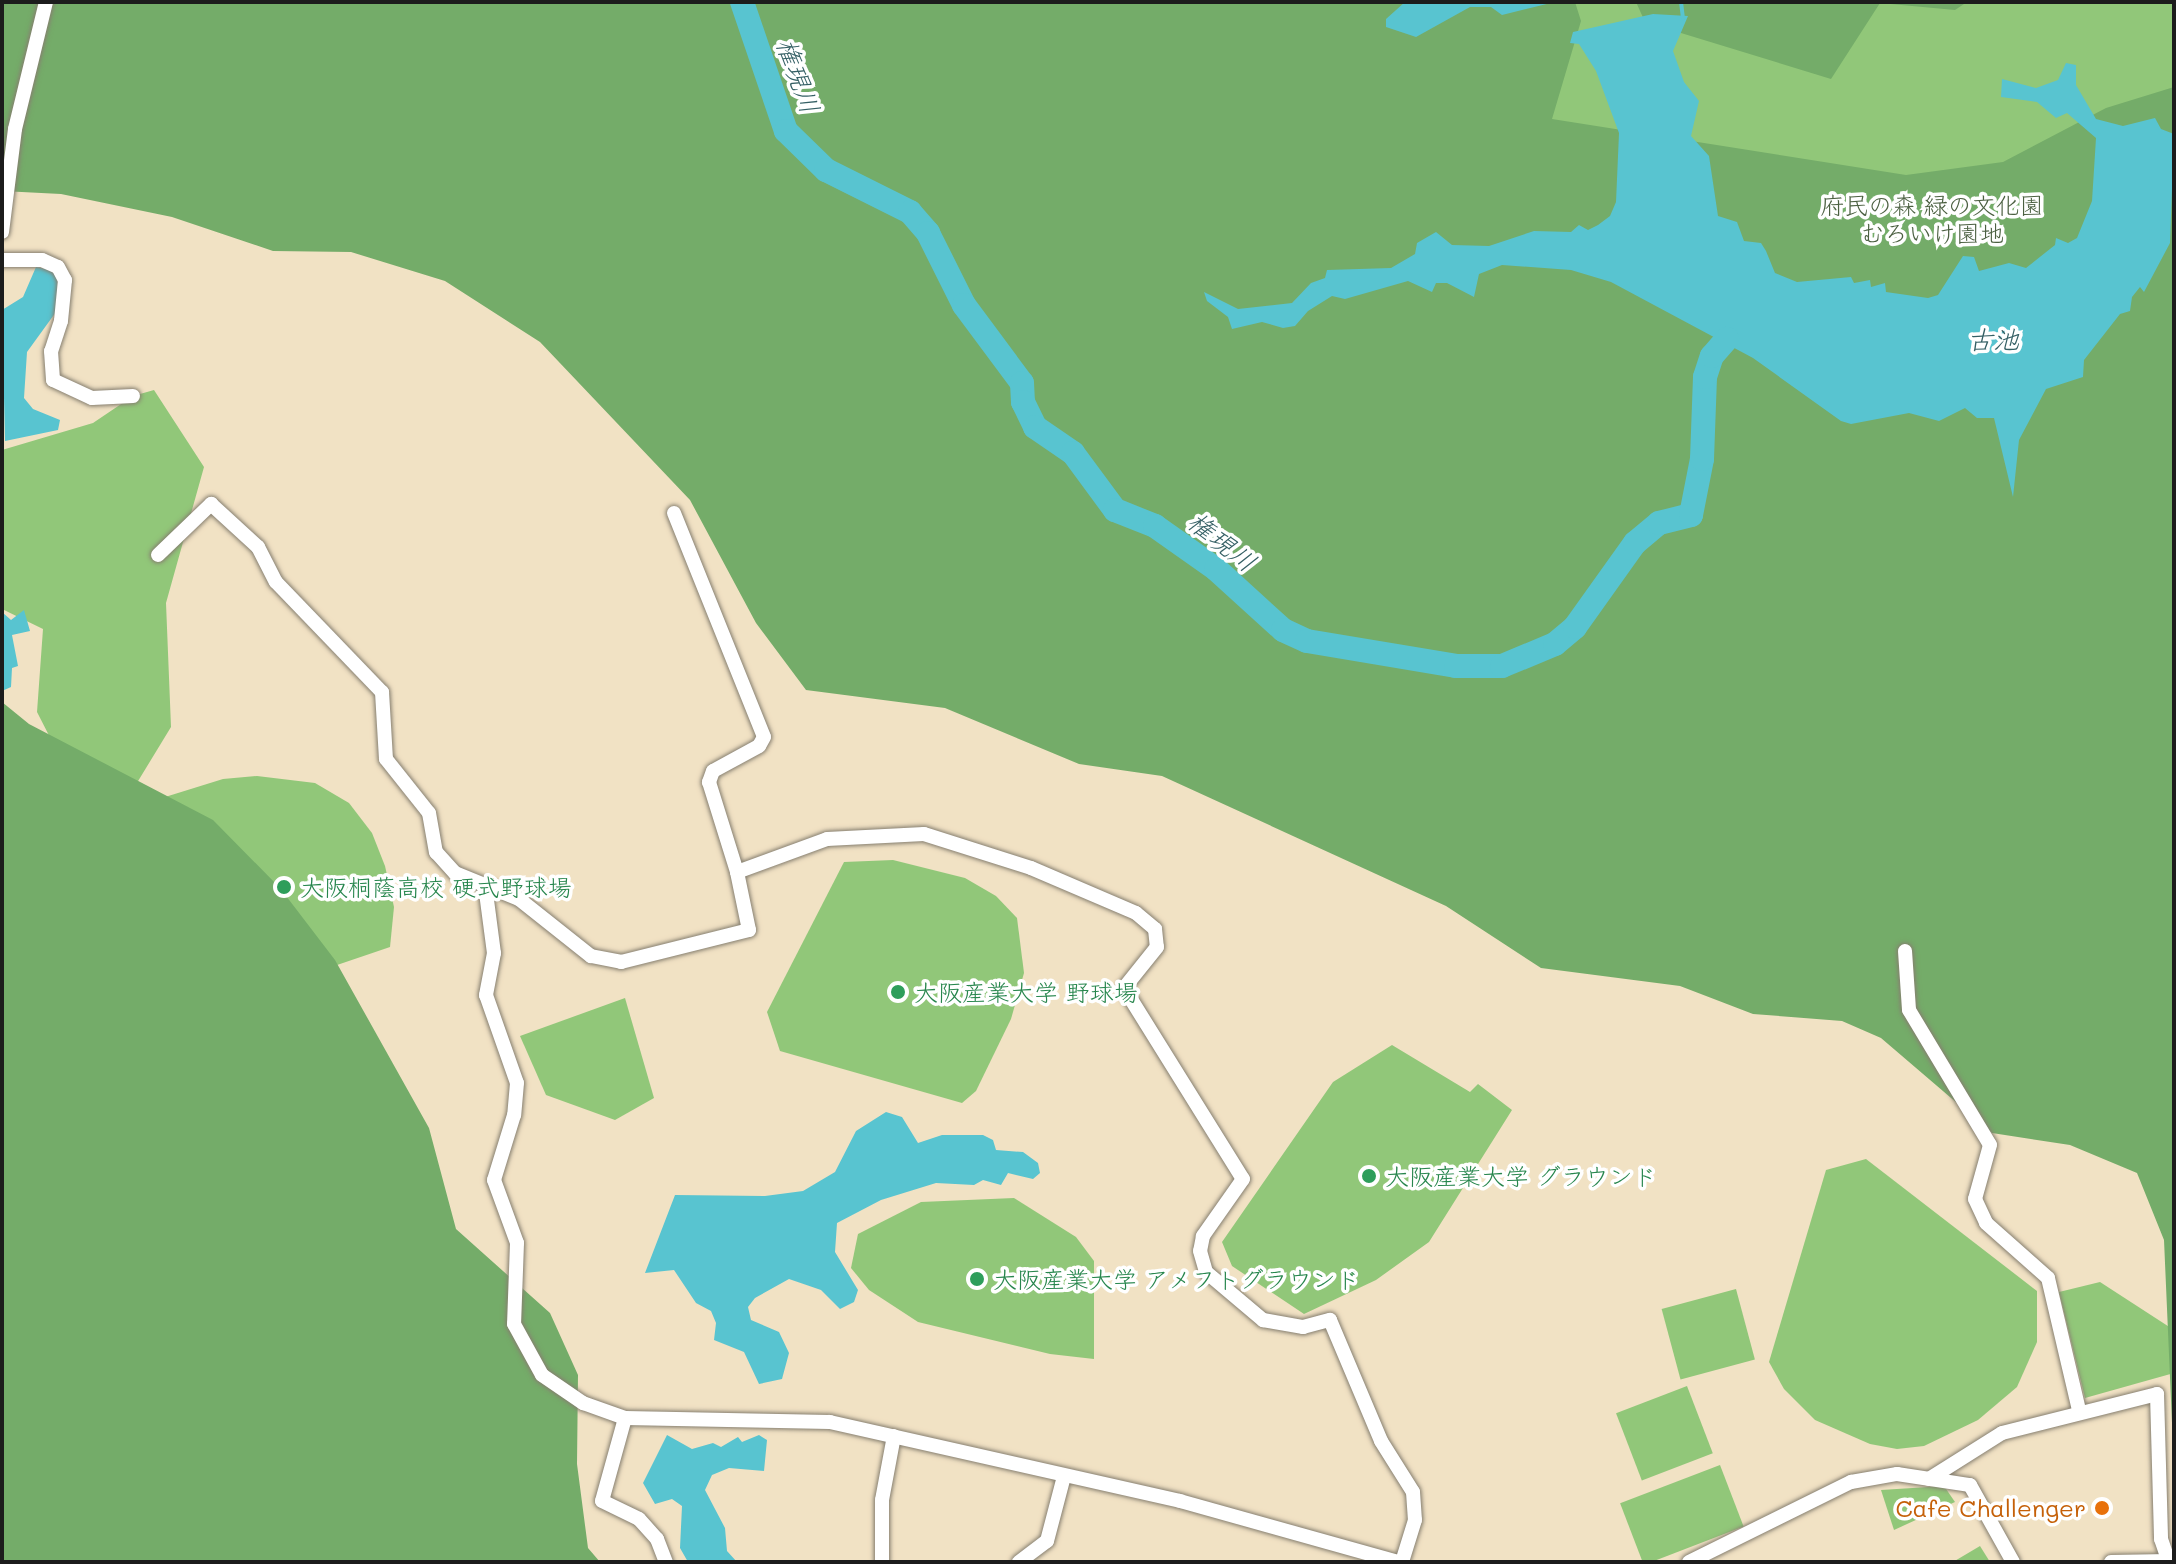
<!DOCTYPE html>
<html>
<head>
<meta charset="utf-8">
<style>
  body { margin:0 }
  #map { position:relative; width:2176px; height:1564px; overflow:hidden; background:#f1e2c4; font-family:Mali,"Klee One",sans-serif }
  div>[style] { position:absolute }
  .green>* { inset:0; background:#91c779; transform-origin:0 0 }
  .forest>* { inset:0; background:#74ac69 }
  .water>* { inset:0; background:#58c4d0 }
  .stream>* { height:4px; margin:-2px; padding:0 2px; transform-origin:2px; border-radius:2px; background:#58c4d0 }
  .river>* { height:24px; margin:-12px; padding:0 12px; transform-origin:12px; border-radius:12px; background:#58c4d0 }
  .roads { filter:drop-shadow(0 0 2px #867f70) drop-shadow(0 0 2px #867f70) }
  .street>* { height:14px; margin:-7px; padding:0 7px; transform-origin:7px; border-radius:7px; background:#fff }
  .dots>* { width:22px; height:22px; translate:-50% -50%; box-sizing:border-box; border:4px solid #fff; border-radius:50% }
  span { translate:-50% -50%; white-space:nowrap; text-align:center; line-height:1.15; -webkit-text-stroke:7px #fff; paint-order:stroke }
  .park-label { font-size:24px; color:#4b6041 }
  .leisure-label { font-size:24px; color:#27864d }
  .left { translate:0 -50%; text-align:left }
  .food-label { font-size:24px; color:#c56008 }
  .right { translate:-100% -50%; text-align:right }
  .water-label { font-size:26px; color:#345f64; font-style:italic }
  .frame { position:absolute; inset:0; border:4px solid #1c1c1c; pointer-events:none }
</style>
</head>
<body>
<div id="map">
  <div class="green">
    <div style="clip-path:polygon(1045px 2px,2174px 2px,2174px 259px,2149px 307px)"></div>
    <div style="clip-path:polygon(154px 390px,204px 467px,166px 603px,171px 727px,132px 791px,59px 755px,37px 712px,43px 629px,2px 609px,2px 450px,93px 423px,133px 396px)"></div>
    <div style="clip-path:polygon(257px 776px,315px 783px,349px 803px,372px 833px,385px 866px,394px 907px,390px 947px,219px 1005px,149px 802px,223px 779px)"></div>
    <div style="clip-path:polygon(893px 860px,965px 878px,996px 896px,1017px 918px,1024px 973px,1011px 1019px,976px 1091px,962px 1103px,780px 1051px,767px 1012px,844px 862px)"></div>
    <div style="clip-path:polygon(625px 998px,654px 1098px,615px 1120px,546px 1095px,520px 1036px)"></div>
    <div style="clip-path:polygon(1392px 1045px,1470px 1092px,1478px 1084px,1512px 1110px,1429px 1242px,1376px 1280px,1304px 1314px,1232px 1266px,1222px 1242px,1333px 1082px)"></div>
    <div style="clip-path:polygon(1866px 1159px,2037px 1291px,2037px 1342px,2017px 1387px,1978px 1420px,1924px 1446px,1897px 1449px,1870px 1444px,1815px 1420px,1784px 1389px,1769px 1362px,1826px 1170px)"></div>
    <div style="clip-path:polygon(1014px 1198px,1076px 1237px,1094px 1261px,1094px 1359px,1050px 1354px,918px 1322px,869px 1290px,851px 1268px,858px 1234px,921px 1202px)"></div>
    <div style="clip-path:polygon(2100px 1282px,2174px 1330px,2174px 1373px,2085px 1398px,2059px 1292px)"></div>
    <div style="left:1736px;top:1289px;width:73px;height:77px;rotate:75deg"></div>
    <div style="left:1687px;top:1386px;width:72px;height:76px;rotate:69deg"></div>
    <div style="left:1720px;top:1465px;width:66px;height:107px;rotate:69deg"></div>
    <div style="clip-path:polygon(1944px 1486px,1955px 1502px,1894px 1530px,1881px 1490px)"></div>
    <div style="clip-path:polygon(1980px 1546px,1990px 1562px,1953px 1562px)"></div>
  </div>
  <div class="forest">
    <div style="clip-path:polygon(2px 2px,1575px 2px,1581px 21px,1552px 119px,1906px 175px,2003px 162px,2106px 108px,2174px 87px,2174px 1469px,2164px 1240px,2137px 1173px,2070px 1145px,1992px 1133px,1881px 1038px,1842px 1021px,1753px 1014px,1680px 986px,1541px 968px,1446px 906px,1162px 776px,1079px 764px,945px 708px,806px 690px,756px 623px,690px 500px,540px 342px,445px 281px,351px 252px,273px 251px,172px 217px,61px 194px,2px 191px)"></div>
    <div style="clip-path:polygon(1636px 2px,1967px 2px,1955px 10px,1880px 3px,1831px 79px,1645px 22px)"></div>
    <div style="clip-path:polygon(2px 702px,29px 724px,213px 820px,280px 888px,335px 960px,429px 1128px,456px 1229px,550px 1313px,578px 1375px,577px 1464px,588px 1548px,600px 1562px,2px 1562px)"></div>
  </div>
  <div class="water">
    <div style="clip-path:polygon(1405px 2px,1555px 2px,1502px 15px,1491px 7px,1470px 7px,1416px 37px,1386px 27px,1386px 19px)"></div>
    <div style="clip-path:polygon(1653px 14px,1688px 16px,1673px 51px,1684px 82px,1699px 101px,1691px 136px,1709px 156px,1718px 216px,1737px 222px,1744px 241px,1761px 243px,1766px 251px,1775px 273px,1797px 282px,1851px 277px,1854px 283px,1870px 280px,1871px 287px,1885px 283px,1886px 292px,1928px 298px,1938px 295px,1963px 256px,1974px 257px,1979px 271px,2009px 263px,2026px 268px,2055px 245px,2056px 238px,2068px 243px,2077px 238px,2092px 201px,2096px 138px,2067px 113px,2056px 118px,2037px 102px,2001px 97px,2002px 79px,2036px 88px,2058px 80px,2066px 63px,2076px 65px,2076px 85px,2096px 119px,2123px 126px,2155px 118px,2161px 129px,2174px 134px,2170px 243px,2144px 292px,2140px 287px,2132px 297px,2130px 311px,2120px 314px,2084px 360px,2083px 377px,2046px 389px,2019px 440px,2013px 497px,1994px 418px,1977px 418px,1965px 408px,1939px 421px,1909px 413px,1851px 424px,1841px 421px,1753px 358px,1611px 282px,1571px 270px,1502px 265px,1479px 274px,1474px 297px,1447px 283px,1436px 283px,1432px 292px,1408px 281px,1345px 299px,1332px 296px,1308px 311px,1295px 326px,1283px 328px,1262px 322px,1232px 329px,1228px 317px,1207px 301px,1204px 292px,1238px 309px,1292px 303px,1311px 283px,1325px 278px,1327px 270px,1391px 268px,1415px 254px,1417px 243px,1436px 232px,1452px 245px,1489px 246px,1534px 231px,1571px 232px,1579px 225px,1588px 230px,1598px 225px,1610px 216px,1616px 202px,1619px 133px,1596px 71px,1579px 44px,1570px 43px,1573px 32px)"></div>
    <div style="clip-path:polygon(36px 267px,51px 270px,58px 278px,56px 312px,27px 352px,24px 398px,33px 409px,60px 420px,58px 430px,5px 441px,2px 310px,23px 297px)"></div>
    <div style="clip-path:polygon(24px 610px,30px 631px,12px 635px,18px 666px,12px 668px,11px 687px,2px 691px,2px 612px,11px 620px)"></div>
    <div style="clip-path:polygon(886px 1112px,902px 1117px,918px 1143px,942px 1135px,983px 1135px,993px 1140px,996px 1150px,1023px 1152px,1038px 1163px,1040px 1173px,1033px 1179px,1008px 1173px,1001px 1185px,983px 1180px,974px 1185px,936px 1183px,881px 1200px,837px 1223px,835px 1252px,858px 1290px,854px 1302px,840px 1309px,821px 1290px,789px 1279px,755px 1298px,748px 1307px,751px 1320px,779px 1332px,789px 1353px,782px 1379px,759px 1384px,744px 1352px,714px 1340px,716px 1323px,711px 1311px,696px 1303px,674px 1270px,645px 1273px,675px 1195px,765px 1196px,803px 1191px,835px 1172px,856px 1131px)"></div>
    <div style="clip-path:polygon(667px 1435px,692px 1449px,713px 1443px,721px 1447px,738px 1437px,742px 1442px,759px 1435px,767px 1440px,764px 1471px,729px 1468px,712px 1475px,705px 1490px,725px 1528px,727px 1551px,737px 1562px,688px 1562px,680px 1548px,682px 1506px,672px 1499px,655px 1504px,643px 1483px)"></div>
  </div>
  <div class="stream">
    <div style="left:1681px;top:2px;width:17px;rotate:83deg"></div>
  </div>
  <div class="river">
    <div style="left:742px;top:2px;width:136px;rotate:71.2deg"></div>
    <div style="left:786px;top:131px;width:56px;rotate:44.3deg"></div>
    <div style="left:826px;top:170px;width:94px;rotate:26.6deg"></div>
    <div style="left:910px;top:212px;width:28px;rotate:49deg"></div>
    <div style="left:928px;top:233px;width:80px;rotate:63.4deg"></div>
    <div style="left:964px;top:305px;width:97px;rotate:53.4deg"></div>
    <div style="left:1022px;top:383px;width:19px;rotate:87deg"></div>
    <div style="left:1023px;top:402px;width:28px;rotate:64deg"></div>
    <div style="left:1035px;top:427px;width:46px;rotate:34.4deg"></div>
    <div style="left:1073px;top:453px;width:71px;rotate:53.6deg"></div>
    <div style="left:1115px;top:510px;width:43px;rotate:21.8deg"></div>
    <div style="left:1155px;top:526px;width:75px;rotate:35.2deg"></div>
    <div style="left:1216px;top:569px;width:91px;rotate:42.3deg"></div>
    <div style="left:1283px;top:630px;width:26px;rotate:25deg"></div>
    <div style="left:1307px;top:641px;width:151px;rotate:9.5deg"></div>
    <div style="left:1456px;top:666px;width:46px"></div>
    <div style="left:1502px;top:666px;width:57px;rotate:-22.5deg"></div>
    <div style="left:1555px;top:644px;width:26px;rotate:-40deg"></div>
    <div style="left:1575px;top:627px;width:103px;rotate:-54.5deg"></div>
    <div style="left:1635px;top:543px;width:31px;rotate:-40deg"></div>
    <div style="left:1659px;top:523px;width:33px;rotate:-14deg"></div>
    <div style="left:1691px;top:515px;width:57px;rotate:-78.9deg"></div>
    <div style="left:1702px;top:459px;width:82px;rotate:-87.9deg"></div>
    <div style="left:1705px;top:377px;width:22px;rotate:-72deg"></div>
    <div style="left:1712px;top:356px;width:23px;rotate:-49deg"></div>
  </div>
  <div class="roads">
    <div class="street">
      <div style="left:2px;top:232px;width:104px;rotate:-82.8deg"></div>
      <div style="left:15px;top:129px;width:131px;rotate:-76.3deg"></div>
      <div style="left:2px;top:260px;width:40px"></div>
      <div style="left:42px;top:260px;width:17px;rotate:24deg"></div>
      <div style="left:58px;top:267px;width:15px;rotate:62deg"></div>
      <div style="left:65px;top:280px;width:41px;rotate:95.6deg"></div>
      <div style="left:61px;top:321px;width:32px;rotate:108deg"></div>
      <div style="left:51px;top:351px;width:29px;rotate:86deg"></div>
      <div style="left:53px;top:380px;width:43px;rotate:24.8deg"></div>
      <div style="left:92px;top:398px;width:41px;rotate:-2.8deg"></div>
      <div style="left:674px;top:513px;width:241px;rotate:68.1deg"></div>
      <div style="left:764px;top:737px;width:10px;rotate:119deg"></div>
      <div style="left:759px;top:746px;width:52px;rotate:151.5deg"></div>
      <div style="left:713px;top:771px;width:12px;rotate:110deg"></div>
      <div style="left:709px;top:782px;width:94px;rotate:72.7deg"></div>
      <div style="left:158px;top:555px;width:74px;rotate:-43.9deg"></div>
      <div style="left:211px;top:504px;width:64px;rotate:42.5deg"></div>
      <div style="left:258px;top:547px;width:39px;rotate:63deg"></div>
      <div style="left:276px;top:582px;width:153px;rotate:46.1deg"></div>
      <div style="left:382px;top:692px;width:67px;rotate:86.6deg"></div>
      <div style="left:386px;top:759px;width:69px;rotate:51.5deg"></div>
      <div style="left:429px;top:813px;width:40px;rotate:80deg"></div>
      <div style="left:436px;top:852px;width:28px;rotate:48deg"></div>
      <div style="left:455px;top:873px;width:69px;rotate:22.1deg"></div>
      <div style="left:519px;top:899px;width:92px;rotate:38.4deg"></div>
      <div style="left:591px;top:956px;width:31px;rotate:11deg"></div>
      <div style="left:621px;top:962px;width:132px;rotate:-14deg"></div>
      <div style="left:749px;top:930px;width:59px;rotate:-101.7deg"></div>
      <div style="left:737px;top:872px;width:96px;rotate:-20.1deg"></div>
      <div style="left:827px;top:839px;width:97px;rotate:-3deg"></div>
      <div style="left:924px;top:834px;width:112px;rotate:17.6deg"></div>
      <div style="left:1031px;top:868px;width:114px;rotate:23.2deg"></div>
      <div style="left:1136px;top:913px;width:25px;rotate:40deg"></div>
      <div style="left:1155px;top:929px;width:18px;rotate:84deg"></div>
      <div style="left:1157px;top:947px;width:53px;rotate:128.8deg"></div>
      <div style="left:1124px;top:988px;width:225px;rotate:58.1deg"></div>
      <div style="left:1243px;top:1179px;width:70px;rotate:125.1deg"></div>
      <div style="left:1203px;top:1236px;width:15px;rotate:101deg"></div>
      <div style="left:1200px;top:1251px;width:22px;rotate:74deg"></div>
      <div style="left:1206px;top:1272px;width:75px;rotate:40.1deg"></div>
      <div style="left:1263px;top:1320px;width:41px;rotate:9.9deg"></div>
      <div style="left:1303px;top:1327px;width:28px;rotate:-15deg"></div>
      <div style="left:1330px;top:1320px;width:131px;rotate:67.1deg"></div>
      <div style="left:1381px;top:1441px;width:60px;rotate:57.9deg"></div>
      <div style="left:1413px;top:1492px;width:28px;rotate:86deg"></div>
      <div style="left:1415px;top:1520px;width:44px;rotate:107.2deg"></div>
      <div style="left:485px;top:885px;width:69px;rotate:82.5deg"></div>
      <div style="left:494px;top:953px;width:43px;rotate:100.8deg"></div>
      <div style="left:486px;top:995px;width:93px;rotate:70.6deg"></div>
      <div style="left:517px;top:1083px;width:32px;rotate:95deg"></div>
      <div style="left:514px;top:1115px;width:68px;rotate:107.1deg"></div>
      <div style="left:494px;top:1180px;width:67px;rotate:69.9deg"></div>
      <div style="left:517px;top:1243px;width:81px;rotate:92.1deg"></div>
      <div style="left:514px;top:1324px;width:58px;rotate:61.2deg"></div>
      <div style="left:542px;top:1375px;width:50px;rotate:34.3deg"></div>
      <div style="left:583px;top:1403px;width:45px;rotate:19.7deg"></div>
      <div style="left:625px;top:1418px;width:205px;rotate:1.1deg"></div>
      <div style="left:830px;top:1422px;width:359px;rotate:12.7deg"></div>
      <div style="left:1180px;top:1501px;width:226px;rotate:15.6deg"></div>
      <div style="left:1905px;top:951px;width:59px;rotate:86.1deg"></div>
      <div style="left:1909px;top:1010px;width:157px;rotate:59deg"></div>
      <div style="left:1990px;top:1145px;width:56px;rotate:105.5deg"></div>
      <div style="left:1975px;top:1199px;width:26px;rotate:65deg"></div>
      <div style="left:1986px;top:1223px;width:83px;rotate:41.6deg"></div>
      <div style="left:2048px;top:1278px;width:136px;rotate:76.8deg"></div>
      <div style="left:625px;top:1418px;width:86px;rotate:105.5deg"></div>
      <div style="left:602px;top:1501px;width:41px;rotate:25.9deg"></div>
      <div style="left:639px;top:1519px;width:27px;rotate:48deg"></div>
      <div style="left:657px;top:1539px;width:25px;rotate:69deg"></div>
      <div style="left:1929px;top:1479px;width:86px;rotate:-32.2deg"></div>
      <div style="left:2002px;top:1433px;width:160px;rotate:-14.1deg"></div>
      <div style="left:2157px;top:1394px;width:145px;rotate:88.4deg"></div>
      <div style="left:2161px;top:1539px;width:24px;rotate:71deg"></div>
      <div style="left:882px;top:1562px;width:62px;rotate:-90deg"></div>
      <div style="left:882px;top:1500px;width:65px;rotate:-79.4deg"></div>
      <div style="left:1019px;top:1562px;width:35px;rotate:-37deg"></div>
      <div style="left:1047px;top:1541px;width:67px;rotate:-75.3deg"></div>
      <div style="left:1689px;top:1562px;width:181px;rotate:-26.3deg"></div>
      <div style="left:1851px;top:1482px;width:47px;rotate:-9.9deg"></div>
      <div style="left:1897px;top:1474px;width:74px;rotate:8.6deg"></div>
      <div style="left:1970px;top:1485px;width:88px;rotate:60.8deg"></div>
      <div style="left:2111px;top:1562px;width:58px;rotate:-1deg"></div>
    </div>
  </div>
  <div class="dots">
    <div style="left:284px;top:887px;background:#2e9e5b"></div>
    <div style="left:898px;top:992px;background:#2e9e5b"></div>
    <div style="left:1369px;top:1176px;background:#2e9e5b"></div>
    <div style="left:977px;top:1279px;background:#2e9e5b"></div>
    <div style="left:2102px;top:1508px;background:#e8710a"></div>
  </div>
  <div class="park-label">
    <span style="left:1932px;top:219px">府民の森 緑の文化園<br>むろいけ園地</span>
  </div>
  <div class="leisure-label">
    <span class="left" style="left:300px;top:887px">大阪桐蔭高校 硬式野球場</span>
    <span class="left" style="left:914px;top:992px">大阪産業大学 野球場</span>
    <span class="left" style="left:1385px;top:1176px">大阪産業大学 グラウンド</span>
    <span class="left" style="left:993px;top:1279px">大阪産業大学 アメフトグラウンド</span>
  </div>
  <div class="food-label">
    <span class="right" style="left:2086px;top:1508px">Cafe Challenger</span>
  </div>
  <div class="water-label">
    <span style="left:798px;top:76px;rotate:70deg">権現川</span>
    <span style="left:1993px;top:340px">古池</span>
    <span style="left:1222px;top:542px;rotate:38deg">権現川</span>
  </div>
  <div class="frame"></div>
</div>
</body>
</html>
